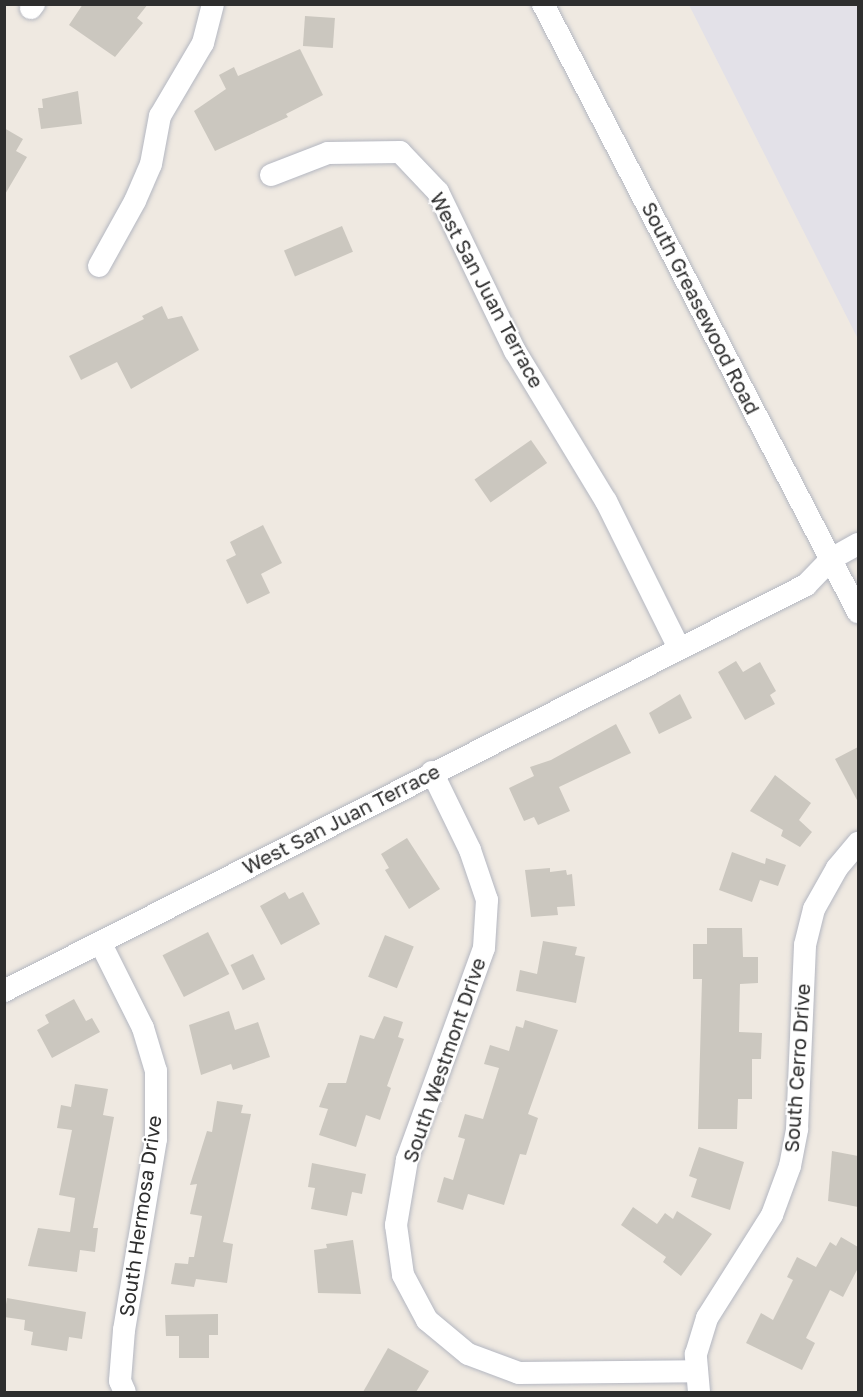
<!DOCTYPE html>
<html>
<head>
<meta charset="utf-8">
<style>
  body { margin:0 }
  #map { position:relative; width:863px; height:1397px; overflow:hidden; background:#efe9e1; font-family:"Golos Text",sans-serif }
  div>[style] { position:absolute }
  .industrial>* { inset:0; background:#e3e1e8 }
  .building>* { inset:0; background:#cbc7bf; transform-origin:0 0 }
  .roads { filter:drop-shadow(0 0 2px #b4b7c1) drop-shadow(0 0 2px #b4b7c1) }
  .minor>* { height:22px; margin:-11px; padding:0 11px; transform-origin:11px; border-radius:11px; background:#fff }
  span { translate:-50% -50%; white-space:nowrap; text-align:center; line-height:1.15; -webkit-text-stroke:4.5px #fff; paint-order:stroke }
  .street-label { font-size:20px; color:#2e2e2e }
  .frame { position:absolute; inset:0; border:6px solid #2e2e2e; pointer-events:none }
</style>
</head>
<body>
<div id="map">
  <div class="industrial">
    <div style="clip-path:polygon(689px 5px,858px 5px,858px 339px)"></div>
  </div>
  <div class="building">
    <div style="clip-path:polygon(83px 4px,148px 4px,137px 18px,143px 23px,115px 57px,69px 25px)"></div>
    <div style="left:305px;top:16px;width:30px;height:30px;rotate:4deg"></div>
    <div style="clip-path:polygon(300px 49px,323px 95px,286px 114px,288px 117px,215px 151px,194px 111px,226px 89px,219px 75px,234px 67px,238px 76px)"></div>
    <div style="clip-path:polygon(78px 91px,82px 124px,41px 129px,38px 108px,43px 108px,42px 99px)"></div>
    <div style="clip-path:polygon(4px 128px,23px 139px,16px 151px,27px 157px,4px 196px)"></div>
    <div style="left:342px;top:226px;width:28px;height:63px;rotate:67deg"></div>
    <div style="clip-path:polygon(162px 306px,168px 319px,182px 316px,199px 350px,131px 389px,117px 362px,81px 380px,69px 356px,144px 319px,142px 316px)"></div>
    <div style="left:531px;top:440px;width:28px;height:69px;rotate:55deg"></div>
    <div style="clip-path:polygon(263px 525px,282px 563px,261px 574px,270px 593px,247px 604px,226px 560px,236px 555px,230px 542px)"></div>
    <div style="clip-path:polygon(736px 661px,743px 672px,760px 662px,776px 691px,770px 695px,775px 704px,745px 720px,718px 672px)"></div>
    <div style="clip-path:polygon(680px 694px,692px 718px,659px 734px,649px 713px)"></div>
    <div style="clip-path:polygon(616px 724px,631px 753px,559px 787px,570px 811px,538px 825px,534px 817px,524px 821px,509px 788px,534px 776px,530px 767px,551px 760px)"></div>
    <div style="clip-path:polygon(858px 747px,858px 802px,835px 759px)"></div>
    <div style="clip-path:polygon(775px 775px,811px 803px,799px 820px,812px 832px,800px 847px,781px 836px,783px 830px,750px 811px)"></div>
    <div style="clip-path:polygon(407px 838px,440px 889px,409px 909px,385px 870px,389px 868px,381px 854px)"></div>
    <div style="clip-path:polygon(732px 852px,765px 864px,766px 858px,786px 865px,778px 886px,760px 880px,752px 902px,719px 890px)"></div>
    <div style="clip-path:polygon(550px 868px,550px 872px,566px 870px,567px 875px,572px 874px,575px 906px,557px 907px,558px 915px,531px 917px,525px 870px)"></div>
    <div style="clip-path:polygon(285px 892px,289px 899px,303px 892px,320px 924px,281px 945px,260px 906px)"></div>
    <div style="clip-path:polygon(707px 928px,742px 928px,743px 957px,758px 957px,758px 983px,740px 984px,739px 1032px,762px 1033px,761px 1059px,752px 1059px,752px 1099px,738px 1099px,737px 1129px,698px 1129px,702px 979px,693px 979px,693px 944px,707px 944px)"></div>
    <div style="left:208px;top:932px;width:47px;height:51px;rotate:63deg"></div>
    <div style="left:385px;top:935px;width:31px;height:45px;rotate:22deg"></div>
    <div style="clip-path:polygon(543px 941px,577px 947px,575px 955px,585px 957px,576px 1003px,516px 991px,520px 970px,537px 974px)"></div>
    <div style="left:253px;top:954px;width:28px;height:25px;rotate:64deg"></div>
    <div style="clip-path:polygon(74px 999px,86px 1021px,92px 1018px,100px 1032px,52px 1058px,37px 1030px,49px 1023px,45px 1015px)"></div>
    <div style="clip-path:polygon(229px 1011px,235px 1030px,258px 1022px,270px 1057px,233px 1070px,231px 1064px,201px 1075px,189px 1025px)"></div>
    <div style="clip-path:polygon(384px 1016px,403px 1022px,398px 1037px,404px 1039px,387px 1086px,391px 1088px,380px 1120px,366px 1115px,356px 1147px,319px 1135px,328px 1109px,319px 1107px,328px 1083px,346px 1083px,360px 1035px,374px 1039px)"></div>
    <div style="clip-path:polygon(525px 1020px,558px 1030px,528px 1114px,538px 1118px,526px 1155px,520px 1154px,504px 1205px,468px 1194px,463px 1210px,437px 1202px,444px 1177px,453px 1180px,465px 1139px,458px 1137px,465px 1114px,483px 1119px,499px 1068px,484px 1064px,490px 1045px,509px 1051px,516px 1026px,523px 1028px)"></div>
    <div style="clip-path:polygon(75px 1084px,108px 1089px,103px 1115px,114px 1117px,93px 1228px,98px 1228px,95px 1252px,80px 1250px,77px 1272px,28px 1266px,38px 1228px,70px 1232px,75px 1198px,59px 1195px,72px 1130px,57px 1128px,61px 1105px,71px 1107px)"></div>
    <div style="clip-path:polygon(217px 1101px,243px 1105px,241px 1113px,251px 1114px,223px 1242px,233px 1244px,227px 1283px,196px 1279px,194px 1287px,171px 1284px,175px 1263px,188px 1264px,189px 1257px,194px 1257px,202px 1216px,190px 1214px,197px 1184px,190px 1185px,207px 1131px,212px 1132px)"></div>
    <div style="clip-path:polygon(699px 1147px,744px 1162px,730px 1210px,691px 1197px,697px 1179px,689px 1176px)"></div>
    <div style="clip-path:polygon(832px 1151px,858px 1156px,858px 1207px,828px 1201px)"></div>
    <div style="clip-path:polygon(312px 1163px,366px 1174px,362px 1194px,352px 1192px,347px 1216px,311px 1209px,315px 1188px,308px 1187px)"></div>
    <div style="clip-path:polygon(633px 1207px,657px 1224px,665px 1213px,673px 1219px,677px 1211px,712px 1234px,681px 1276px,663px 1262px,666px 1257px,621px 1225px)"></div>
    <div style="clip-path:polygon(841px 1237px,858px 1247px,858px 1268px,843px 1297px,830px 1290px,806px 1338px,815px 1343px,802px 1370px,746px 1343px,761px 1313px,773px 1320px,793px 1280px,787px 1277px,797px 1257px,816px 1267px,830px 1242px,836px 1246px)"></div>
    <div style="clip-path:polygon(353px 1240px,361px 1294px,318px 1293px,314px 1250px,327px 1248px,326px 1244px)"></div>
    <div style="clip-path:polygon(7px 1298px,86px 1312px,82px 1339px,69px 1337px,67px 1351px,31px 1345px,33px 1332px,24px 1330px,25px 1320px,4px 1317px)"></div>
    <div style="clip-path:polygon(218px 1314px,218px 1335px,209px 1335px,209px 1358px,179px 1358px,179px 1336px,166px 1336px,165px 1315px)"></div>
    <div style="clip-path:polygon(388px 1348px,429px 1371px,416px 1392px,363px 1392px)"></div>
  </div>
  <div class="roads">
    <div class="minor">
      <div style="left:543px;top:4px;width:685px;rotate:62.61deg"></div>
      <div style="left:31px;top:8px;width:5px;rotate:-53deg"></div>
      <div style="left:271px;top:175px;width:61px;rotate:-21.1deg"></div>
      <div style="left:328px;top:153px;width:72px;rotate:-0.8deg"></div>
      <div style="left:400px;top:152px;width:55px;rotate:46.5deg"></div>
      <div style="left:438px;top:192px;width:177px;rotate:64.2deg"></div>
      <div style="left:515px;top:351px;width:175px;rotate:58.8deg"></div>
      <div style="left:606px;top:501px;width:164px;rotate:63.6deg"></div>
      <div style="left:99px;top:266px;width:74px;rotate:-61deg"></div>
      <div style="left:135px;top:201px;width:40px;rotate:-66.6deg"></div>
      <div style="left:151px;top:164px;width:49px;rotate:-79.4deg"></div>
      <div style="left:160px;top:116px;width:85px;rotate:-59.5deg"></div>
      <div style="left:203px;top:43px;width:40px;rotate:-75.6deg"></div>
      <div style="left:432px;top:772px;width:87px;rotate:64deg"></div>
      <div style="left:470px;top:850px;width:53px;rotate:71.2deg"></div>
      <div style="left:487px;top:900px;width:48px;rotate:93.6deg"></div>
      <div style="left:484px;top:948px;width:226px;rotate:110deg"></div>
      <div style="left:407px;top:1160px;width:66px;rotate:99.6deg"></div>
      <div style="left:396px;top:1225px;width:50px;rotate:82deg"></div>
      <div style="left:403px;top:1275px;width:51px;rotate:61.9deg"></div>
      <div style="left:427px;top:1320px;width:53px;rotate:39.7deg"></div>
      <div style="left:468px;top:1354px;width:54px;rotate:20.4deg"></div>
      <div style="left:519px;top:1373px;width:178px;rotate:-0.6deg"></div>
      <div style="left:101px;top:944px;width:94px;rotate:63.4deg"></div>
      <div style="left:143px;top:1028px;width:45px;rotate:73.2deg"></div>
      <div style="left:156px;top:1071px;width:68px;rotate:90deg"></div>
      <div style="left:156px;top:1139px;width:194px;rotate:99.5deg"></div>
      <div style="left:124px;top:1330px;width:51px;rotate:94.5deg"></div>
      <div style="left:120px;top:1381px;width:12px;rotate:66deg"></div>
      <div style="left:4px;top:991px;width:899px;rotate:-26.85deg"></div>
      <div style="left:806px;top:585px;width:36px;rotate:-46deg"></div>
      <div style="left:831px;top:559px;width:31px;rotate:-29deg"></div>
      <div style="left:699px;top:1392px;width:38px;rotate:-95deg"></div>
      <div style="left:696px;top:1354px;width:38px;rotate:-73deg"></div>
      <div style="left:707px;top:1318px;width:122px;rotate:-57.7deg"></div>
      <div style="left:772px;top:1215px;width:52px;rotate:-69.8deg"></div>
      <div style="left:790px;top:1166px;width:38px;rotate:-79deg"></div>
      <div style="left:797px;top:1129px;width:184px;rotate:-87.5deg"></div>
      <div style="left:805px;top:945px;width:37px;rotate:-76deg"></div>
      <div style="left:814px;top:909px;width:47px;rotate:-60.7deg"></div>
      <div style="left:837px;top:868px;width:33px;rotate:-50deg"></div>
    </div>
  </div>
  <div class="street-label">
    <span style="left:487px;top:290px;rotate:62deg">West San Juan Terrace</span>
    <span style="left:701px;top:308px;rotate:63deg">South Greasewood Road</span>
    <span style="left:341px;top:819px;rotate:-27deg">West San Juan Terrace</span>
    <span style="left:444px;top:1060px;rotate:-71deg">South Westmont Drive</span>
    <span style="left:797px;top:1068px;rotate:-86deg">South Cerro Drive</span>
    <span style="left:140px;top:1216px;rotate:-82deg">South Hermosa Drive</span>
  </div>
  <div class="frame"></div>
</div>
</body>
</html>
